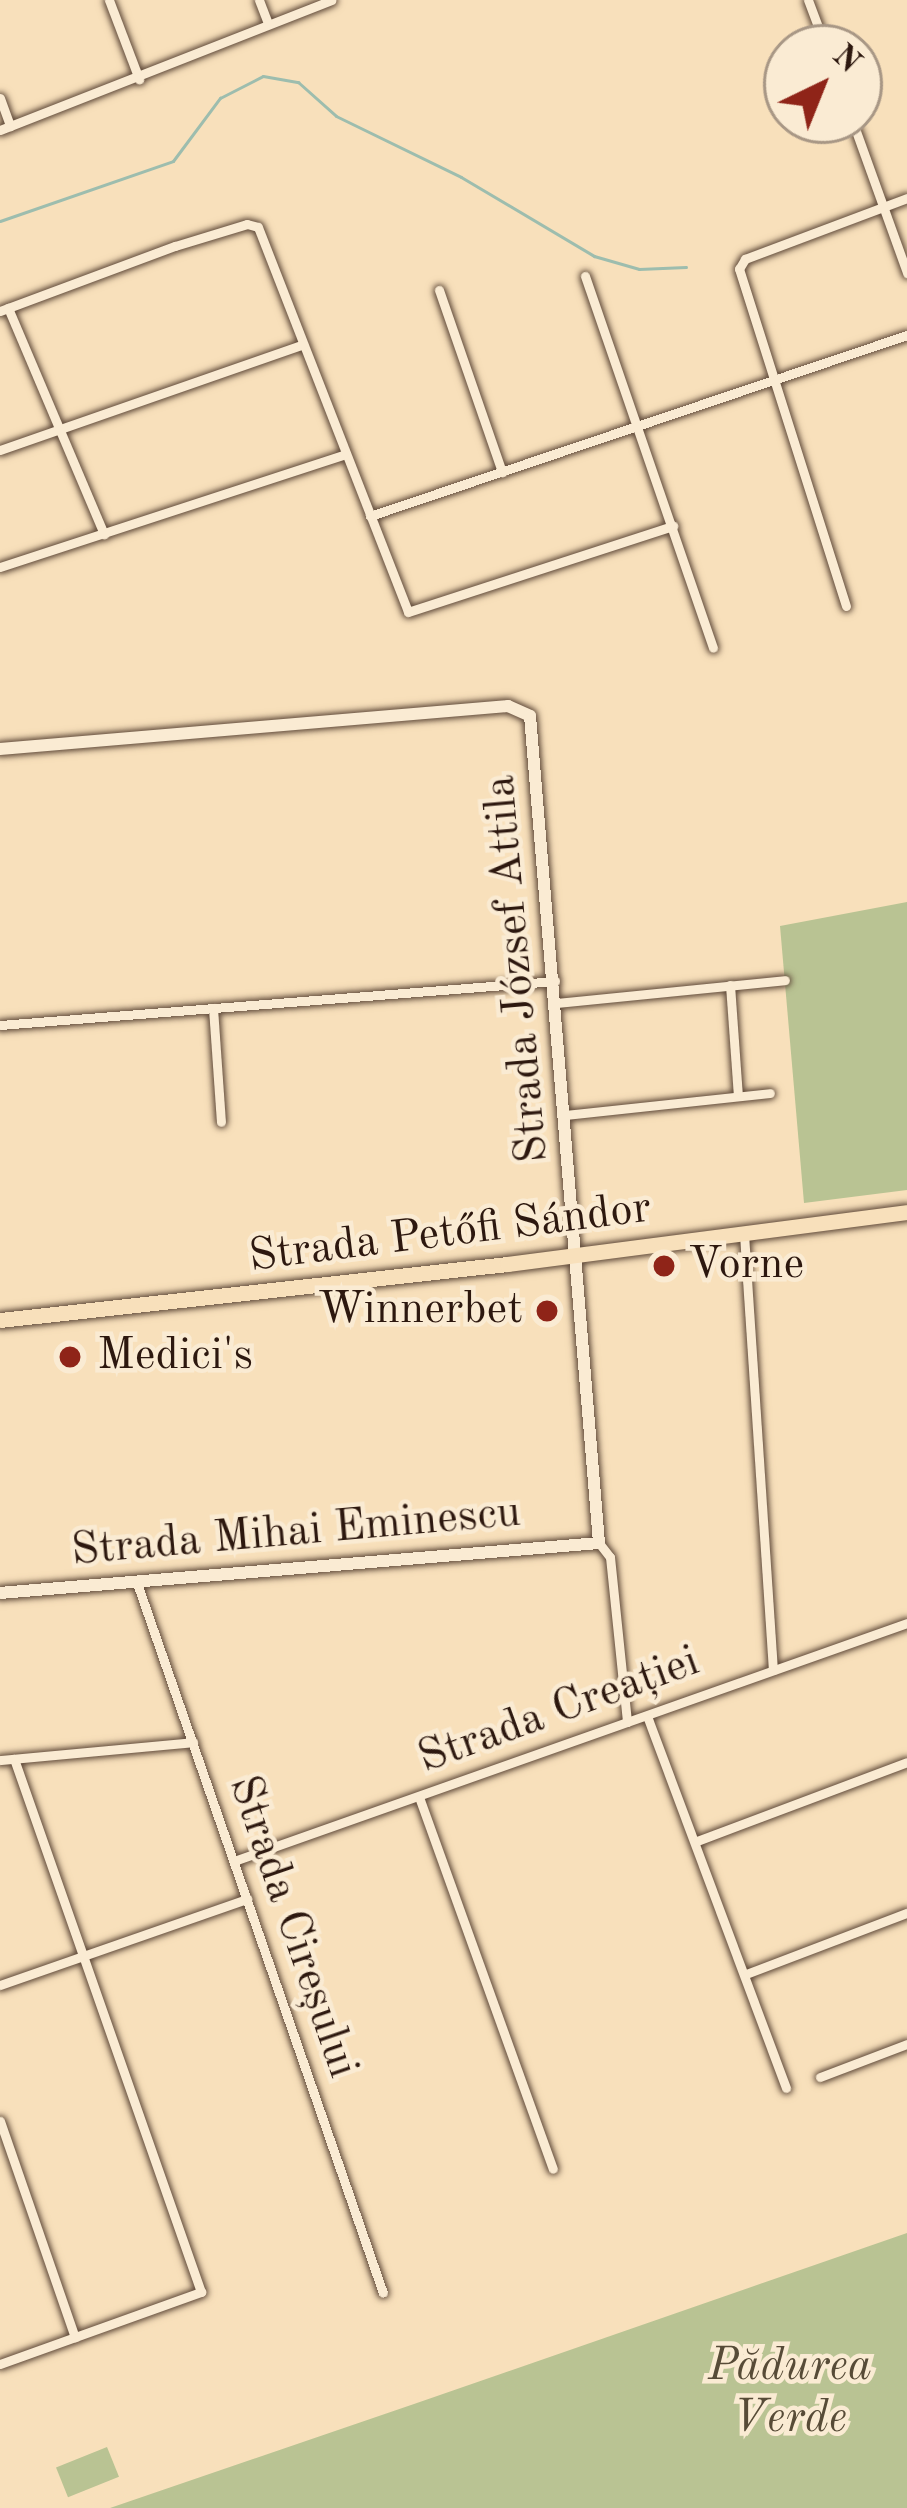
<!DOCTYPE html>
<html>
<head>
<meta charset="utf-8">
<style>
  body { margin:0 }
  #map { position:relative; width:907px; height:2508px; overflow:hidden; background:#f8e0bb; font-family:"Old Standard TT",serif }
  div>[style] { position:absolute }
  .green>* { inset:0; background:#b9c393; transform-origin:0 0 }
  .stream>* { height:3px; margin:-1.5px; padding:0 1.5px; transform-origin:1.5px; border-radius:1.5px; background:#9dbdae }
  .roads { filter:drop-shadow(0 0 3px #604a3a) drop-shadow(0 0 3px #604a3a) }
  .minor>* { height:9px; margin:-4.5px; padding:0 4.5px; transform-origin:4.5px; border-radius:4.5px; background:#faebd3 }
  .tertiary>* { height:12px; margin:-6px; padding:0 6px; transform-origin:6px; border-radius:6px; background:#faebd3 }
  .primary>* { height:15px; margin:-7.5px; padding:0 7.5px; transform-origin:7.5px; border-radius:7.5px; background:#f8e0bb }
  .dots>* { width:33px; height:33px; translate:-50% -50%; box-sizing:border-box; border:6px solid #faebd3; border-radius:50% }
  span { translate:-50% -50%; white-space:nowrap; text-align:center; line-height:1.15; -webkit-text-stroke:9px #faebd3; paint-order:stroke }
  .street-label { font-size:45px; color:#2d180f }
  .poi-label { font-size:45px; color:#2d180f }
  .left { translate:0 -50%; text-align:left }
  .right { translate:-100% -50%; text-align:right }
  .park-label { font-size:45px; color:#574b37; font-style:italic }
  .north { position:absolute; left:763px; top:24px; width:120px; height:120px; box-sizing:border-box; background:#faebd3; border:3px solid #a89785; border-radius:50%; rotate:43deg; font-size:33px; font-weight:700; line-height:48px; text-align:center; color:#2d180f }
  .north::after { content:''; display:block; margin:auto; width:42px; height:54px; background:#8f2418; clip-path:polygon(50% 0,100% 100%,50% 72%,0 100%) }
</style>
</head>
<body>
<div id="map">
  <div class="green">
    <div style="clip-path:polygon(907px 902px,907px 1190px,804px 1203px,780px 926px)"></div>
    <div style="clip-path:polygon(907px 2233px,907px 2508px,110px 2508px,414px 2404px)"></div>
    <div style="left:107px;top:2447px;width:32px;height:55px;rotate:68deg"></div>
  </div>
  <div class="stream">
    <div style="left:0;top:221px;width:183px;rotate:-19.1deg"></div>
    <div style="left:173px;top:161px;width:79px;rotate:-53.3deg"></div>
    <div style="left:220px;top:98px;width:48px;rotate:-27.1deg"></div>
    <div style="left:263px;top:76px;width:36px;rotate:10deg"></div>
    <div style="left:298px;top:82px;width:51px;rotate:41.8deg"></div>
    <div style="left:336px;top:116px;width:139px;rotate:26deg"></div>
    <div style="left:461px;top:177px;width:155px;rotate:30.7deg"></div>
    <div style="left:594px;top:256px;width:47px;rotate:16.1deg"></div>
    <div style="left:639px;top:269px;width:47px;rotate:-2.4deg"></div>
  </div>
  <div class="roads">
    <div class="minor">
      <div style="left:109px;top:0;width:85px;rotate:69.2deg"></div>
      <div style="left:259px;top:0;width:22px;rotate:69deg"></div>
      <div style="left:808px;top:0;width:51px;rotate:69.4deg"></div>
      <div style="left:0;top:98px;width:30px;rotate:70deg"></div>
      <div style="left:852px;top:120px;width:163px;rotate:70.2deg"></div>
      <div style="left:0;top:130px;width:356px;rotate:-21.4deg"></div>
      <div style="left:585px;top:276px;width:393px;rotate:71deg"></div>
      <div style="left:439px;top:290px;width:193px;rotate:70.9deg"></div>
      <div style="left:8px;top:308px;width:246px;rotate:67deg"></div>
      <div style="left:0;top:311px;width:187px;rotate:-20.4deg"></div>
      <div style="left:175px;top:246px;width:75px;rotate:-17deg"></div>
      <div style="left:247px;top:224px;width:11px;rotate:15deg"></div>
      <div style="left:258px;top:227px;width:413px;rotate:68.7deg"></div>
      <div style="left:408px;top:612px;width:279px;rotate:-18deg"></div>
      <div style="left:0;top:450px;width:319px;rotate:-19.2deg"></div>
      <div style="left:370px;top:516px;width:567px;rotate:-18.63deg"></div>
      <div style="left:0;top:567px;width:364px;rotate:-18.1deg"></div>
      <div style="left:846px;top:606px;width:354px;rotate:-107.6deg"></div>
      <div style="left:739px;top:269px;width:12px;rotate:-59deg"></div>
      <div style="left:745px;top:259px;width:173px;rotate:-20.6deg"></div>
      <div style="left:730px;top:985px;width:111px;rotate:85.9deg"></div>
      <div style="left:556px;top:1003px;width:230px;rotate:-5.7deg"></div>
      <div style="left:213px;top:1008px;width:114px;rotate:86deg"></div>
      <div style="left:0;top:1025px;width:557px;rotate:-4.53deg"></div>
      <div style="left:565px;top:1115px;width:206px;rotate:-6.1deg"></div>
      <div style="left:744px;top:1234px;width:437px;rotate:86.2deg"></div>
      <div style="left:599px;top:1543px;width:18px;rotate:52deg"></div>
      <div style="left:610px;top:1557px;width:166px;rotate:84.1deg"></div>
      <div style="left:137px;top:1583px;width:751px;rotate:70.89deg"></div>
      <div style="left:647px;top:1716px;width:397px;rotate:69.5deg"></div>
      <div style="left:0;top:1760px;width:194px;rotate:-5.3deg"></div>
      <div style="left:419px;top:1797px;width:395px;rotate:70.2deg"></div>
      <div style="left:697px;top:1841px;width:224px;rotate:-20.6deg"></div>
      <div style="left:234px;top:1861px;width:714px;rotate:-19.48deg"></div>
      <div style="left:746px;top:1974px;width:172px;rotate:-20.8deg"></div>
      <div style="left:0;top:1985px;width:262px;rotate:-19.2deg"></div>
      <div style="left:820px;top:2077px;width:93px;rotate:-20.8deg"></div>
      <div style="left:0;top:2121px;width:229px;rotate:70.9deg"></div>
      <div style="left:0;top:2364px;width:214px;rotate:-19.7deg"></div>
      <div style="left:201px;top:2292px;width:565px;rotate:-109.33deg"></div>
    </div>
    <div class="tertiary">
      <div style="left:0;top:749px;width:510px;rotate:-4.84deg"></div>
      <div style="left:508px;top:706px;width:24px;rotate:24deg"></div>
      <div style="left:530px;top:716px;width:830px;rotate:85.23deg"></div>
      <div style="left:599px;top:1543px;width:601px;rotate:175.23deg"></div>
    </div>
    <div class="primary">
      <div style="left:0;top:1320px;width:510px;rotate:-6.3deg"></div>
      <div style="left:507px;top:1264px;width:403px;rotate:-7.4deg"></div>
    </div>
  </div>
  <div class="dots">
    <div style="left:664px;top:1266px;background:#8f2418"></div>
    <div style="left:547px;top:1311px;background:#8f2418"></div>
    <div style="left:70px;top:1357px;background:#8f2418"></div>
  </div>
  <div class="street-label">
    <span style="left:518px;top:969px;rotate:-95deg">Strada József Attila</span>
    <span style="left:450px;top:1234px;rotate:-7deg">Strada Petőfi Sándor</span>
    <span style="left:296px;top:1533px;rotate:-5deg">Strada Mihai Eminescu</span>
    <span style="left:559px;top:1711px;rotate:-20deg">Strada Creației</span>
    <span style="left:292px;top:1927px;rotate:71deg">Strada Cireșului</span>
  </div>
  <div class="poi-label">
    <span class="left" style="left:688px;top:1266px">Vorne</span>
    <span class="right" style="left:523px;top:1311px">Winnerbet</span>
    <span class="left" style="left:97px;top:1357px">Medici's</span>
  </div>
  <div class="park-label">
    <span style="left:790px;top:2394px">Pădurea<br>Verde</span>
  </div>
  <div class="north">N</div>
</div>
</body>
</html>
